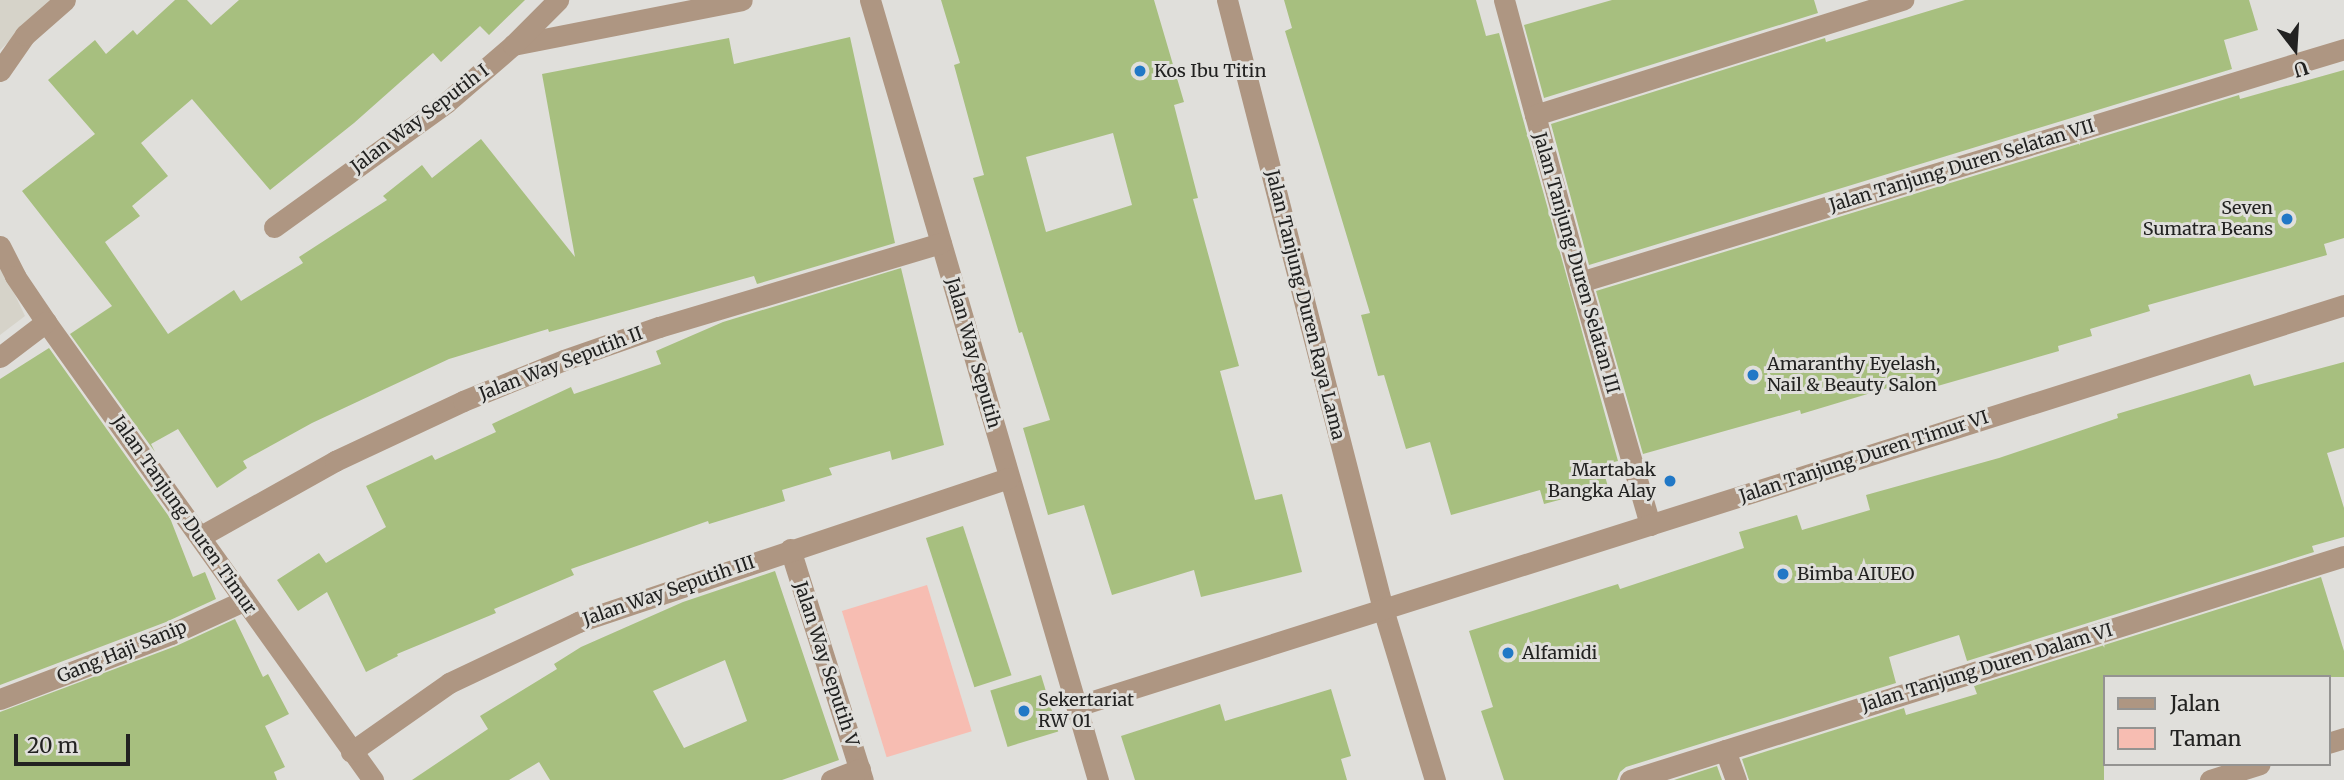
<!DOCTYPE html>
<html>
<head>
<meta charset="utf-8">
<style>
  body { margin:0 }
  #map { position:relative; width:2344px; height:780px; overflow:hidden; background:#e0dfdb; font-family:Merriweather,serif }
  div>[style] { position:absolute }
  .built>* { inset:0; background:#d6d3c9 }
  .green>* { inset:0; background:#f7bdb2; transform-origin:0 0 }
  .building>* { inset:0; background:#a7bf7f; transform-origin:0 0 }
  .minor>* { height:21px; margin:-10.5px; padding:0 10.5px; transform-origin:10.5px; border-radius:10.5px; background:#ae9682 }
  .dots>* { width:19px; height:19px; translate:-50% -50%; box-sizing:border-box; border:4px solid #e0dfdb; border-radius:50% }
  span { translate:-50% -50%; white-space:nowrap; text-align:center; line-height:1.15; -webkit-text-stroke:6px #e0dfdb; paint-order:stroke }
  .poi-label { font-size:18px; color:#222221 }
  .left { translate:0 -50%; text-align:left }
  .right { translate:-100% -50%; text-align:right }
  .street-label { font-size:18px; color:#222221 }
  .legend { position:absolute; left:2103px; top:675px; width:228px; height:91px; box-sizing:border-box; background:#e0dfdb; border:2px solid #949391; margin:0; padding:9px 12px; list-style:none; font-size:21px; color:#222221 }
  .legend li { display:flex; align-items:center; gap:14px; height:35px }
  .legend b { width:35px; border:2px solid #949391 }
  .north { position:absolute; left:2260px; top:14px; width:70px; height:70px; -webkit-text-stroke:5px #e0dfdb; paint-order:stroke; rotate:163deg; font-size:19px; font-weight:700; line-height:28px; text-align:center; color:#222221 }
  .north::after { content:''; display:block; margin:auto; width:24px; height:32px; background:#222221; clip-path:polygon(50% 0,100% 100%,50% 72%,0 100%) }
  .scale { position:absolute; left:14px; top:734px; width:116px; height:32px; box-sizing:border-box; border:4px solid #222221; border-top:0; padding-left:9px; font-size:21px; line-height:24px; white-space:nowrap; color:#222221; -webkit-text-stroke:5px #e0dfdb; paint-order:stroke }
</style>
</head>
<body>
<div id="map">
  <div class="built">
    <div style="clip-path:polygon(0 0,52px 0,0 50px)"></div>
    <div style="clip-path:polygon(0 263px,25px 316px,0 335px)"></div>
  </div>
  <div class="green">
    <div style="left:927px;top:585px;width:153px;height:89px;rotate:73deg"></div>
  </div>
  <div class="building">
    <div style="clip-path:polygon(175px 0,187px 0,211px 25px,239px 0,525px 0,489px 35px,480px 26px,441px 62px,433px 53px,354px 123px,270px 190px,192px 99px,141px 143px,168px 176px,132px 206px,140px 216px,105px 242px,168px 334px,234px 290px,241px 301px,303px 263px,299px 257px,387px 200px,383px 196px,422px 165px,432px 178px,481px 139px,575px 257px,542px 74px,729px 38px,734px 64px,850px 37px,895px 243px,757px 284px,754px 276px,549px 332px,548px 329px,449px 359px,312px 423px,243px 461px,247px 468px,217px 488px,178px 429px,151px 444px,155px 452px,70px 334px,112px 306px,22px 191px,95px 134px,48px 80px,95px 40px,106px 54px,133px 30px,137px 35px)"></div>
    <div style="clip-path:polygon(evenodd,941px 0,1154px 0,1184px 102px,1174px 105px,1198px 198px,1193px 199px,1239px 366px,1220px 371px,1255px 500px,1282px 494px,1302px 572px,1201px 597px,1194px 570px,1112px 595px,1084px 505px,1048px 515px,1023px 428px,1050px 420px,1022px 332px,1019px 333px,973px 178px,984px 175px,954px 65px,960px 63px,941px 0,1113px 133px,1132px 205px,1046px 232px,1026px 157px,1113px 133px)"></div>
    <div style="clip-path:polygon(1284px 0,1476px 0,1486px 36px,1499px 33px,1618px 461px,1602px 465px,1608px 487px,1544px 504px,1540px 490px,1451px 515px,1430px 442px,1406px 449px,1384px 375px,1378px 376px,1361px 315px,1370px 313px,1285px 31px,1292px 28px)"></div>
    <div style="clip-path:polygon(1612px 0,1814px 0,1818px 13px,1544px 98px,1524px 25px)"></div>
    <div style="clip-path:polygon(1965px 0,2249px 0,2258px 30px,2224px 40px,2232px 69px,1589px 265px,1551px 124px,1825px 38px,1826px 42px)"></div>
    <div style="clip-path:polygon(2344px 70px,2344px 238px,2324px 244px,2327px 255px,2148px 305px,2150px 311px,2090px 329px,2092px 336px,2058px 346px,2059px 351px,1990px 371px,1927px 389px,1924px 377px,1801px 414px,1800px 410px,1643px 454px,1596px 291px,2239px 95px,2240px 99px)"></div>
    <div style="clip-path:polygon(901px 268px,944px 445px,892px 460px,890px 451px,829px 468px,832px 475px,782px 490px,785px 501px,709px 524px,708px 521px,571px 569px,574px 575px,494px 609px,496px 613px,397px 654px,398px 656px,366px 672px,327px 592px,298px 611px,277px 580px,319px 553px,326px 563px,386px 527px,366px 486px,432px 455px,435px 460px,496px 432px,492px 424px,571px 387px,574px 394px,661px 364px,656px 351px,723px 322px)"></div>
    <div style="clip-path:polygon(49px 348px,170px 518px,193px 577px,205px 572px,216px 599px,166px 622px,0 685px,0 379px)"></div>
    <div style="clip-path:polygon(2344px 362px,2344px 448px,2327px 453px,2344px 508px,2344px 537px,2312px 546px,2314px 552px,1967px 661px,1959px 635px,1889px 657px,1896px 683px,1626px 767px,1620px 772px,1617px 780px,1504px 780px,1481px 711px,1493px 707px,1469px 631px,1618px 584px,1620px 589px,1744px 548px,1739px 532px,1797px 515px,1802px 530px,1870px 510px,1866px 495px,1999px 458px,2118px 418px,2117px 414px,2250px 374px,2254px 386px)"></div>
    <div style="left:963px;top:526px;width:157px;height:39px;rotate:72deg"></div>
    <div style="clip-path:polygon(evenodd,775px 571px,839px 760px,782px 780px,550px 780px,539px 762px,509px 780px,412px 780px,488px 729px,480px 716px,557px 669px,554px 664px,581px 647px,683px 602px,775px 571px,725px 660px,747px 721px,684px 748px,653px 691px,725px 660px)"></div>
    <div style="clip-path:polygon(2321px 577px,2344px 651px,2344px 677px,2104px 677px,2104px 780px,1749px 780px,1742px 759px,1904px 708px,1906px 715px,1977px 694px,1974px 686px)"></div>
    <div style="clip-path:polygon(235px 619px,263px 677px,268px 674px,289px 714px,265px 726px,285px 767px,274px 772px,277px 780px,0 780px,0 712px,176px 646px)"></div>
    <div style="left:1041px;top:675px;width:59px;height:53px;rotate:73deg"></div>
    <div style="clip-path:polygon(1331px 689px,1351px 756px,1341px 759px,1347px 780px,1135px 780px,1121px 736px,1220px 704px,1225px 721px)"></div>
    <div style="clip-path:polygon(1717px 766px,1722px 780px,1674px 780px)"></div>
  </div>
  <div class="minor">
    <div style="left:870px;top:0;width:813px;rotate:73.71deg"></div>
    <div style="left:1227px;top:0;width:629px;rotate:75.63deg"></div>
    <div style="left:1383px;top:609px;width:179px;rotate:73.1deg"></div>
    <div style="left:1504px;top:0;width:292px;rotate:74.9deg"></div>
    <div style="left:1580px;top:282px;width:253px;rotate:73.9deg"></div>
    <div style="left:513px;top:45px;width:233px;rotate:-11.1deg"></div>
    <div style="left:0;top:71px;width:44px;rotate:-55.2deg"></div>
    <div style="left:25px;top:35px;width:53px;rotate:-41.2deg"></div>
    <div style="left:1535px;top:115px;width:386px;rotate:-17.4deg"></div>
    <div style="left:274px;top:227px;width:213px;rotate:-35.8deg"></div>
    <div style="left:447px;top:102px;width:87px;rotate:-40.8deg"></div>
    <div style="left:513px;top:45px;width:64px;rotate:-45deg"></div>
    <div style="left:0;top:246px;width:34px;rotate:63deg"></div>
    <div style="left:15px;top:276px;width:55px;rotate:56deg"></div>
    <div style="left:46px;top:322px;width:563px;rotate:54.47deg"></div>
    <div style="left:1580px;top:282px;width:799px;rotate:-16.96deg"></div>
    <div style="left:0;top:357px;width:58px;rotate:-37.3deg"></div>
    <div style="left:201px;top:536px;width:154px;rotate:-29.2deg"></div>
    <div style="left:335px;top:461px;width:141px;rotate:-25.1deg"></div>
    <div style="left:463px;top:401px;width:109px;rotate:-22.1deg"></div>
    <div style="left:564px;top:360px;width:101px;rotate:-19.2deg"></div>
    <div style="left:659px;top:327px;width:294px;rotate:-16.6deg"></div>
    <div style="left:790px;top:549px;width:242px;rotate:72.5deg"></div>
    <div style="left:0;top:699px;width:183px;rotate:-20.8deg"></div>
    <div style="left:171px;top:634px;width:79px;rotate:-24.6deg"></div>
    <div style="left:1077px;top:706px;width:1329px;rotate:-17.56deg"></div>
    <div style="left:2328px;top:743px;width:17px;rotate:-17deg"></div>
    <div style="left:1725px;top:750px;width:32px;rotate:70deg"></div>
    <div style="left:351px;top:752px;width:120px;rotate:-35.1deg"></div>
    <div style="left:449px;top:683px;width:143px;rotate:-25.3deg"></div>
    <div style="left:578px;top:622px;width:454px;rotate:-18.5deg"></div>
    <div style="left:831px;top:780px;width:31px;rotate:-21deg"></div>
    <div style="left:1630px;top:780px;width:748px;rotate:-17.42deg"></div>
    <div style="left:2210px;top:780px;width:52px;rotate:-17.7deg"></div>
  </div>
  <div class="dots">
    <div style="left:1140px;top:71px;background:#2178c6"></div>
    <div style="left:2287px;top:219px;background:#2178c6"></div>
    <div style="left:1753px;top:375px;background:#2178c6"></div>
    <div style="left:1670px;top:481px;background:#2178c6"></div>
    <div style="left:1783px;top:574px;background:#2178c6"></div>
    <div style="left:1508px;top:653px;background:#2178c6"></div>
    <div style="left:1024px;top:711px;background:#2178c6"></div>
  </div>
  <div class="poi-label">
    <span class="left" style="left:1154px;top:71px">Kos Ibu Titin</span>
    <span class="right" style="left:2273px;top:219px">Seven<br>Sumatra Beans</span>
    <span class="left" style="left:1767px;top:375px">Amaranthy Eyelash,<br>Nail &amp; Beauty Salon</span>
    <span class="right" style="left:1656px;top:481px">Martabak<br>Bangka Alay</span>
    <span class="left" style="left:1797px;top:574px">Bimba AIUEO</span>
    <span class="left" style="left:1522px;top:653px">Alfamidi</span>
    <span class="left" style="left:1038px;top:711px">Sekertariat<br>RW 01</span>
  </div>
  <div class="street-label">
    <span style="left:420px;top:119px;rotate:-37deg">Jalan Way Seputih I</span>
    <span style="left:1962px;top:166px;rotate:-17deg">Jalan Tanjung Duren Selatan VII</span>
    <span style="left:1576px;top:263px;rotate:74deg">Jalan Tanjung Duren Selatan III</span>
    <span style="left:1305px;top:305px;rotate:76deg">Jalan Tanjung Duren Raya Lama</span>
    <span style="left:973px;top:353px;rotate:74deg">Jalan Way Seputih</span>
    <span style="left:561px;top:364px;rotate:-21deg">Jalan Way Seputih II</span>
    <span style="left:1864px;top:457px;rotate:-18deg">Jalan Tanjung Duren Timur VI</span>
    <span style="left:184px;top:515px;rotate:55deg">Jalan Tanjung Duren Timur</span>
    <span style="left:669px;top:591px;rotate:-19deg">Jalan Way Seputih III</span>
    <span style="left:122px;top:652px;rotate:-22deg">Gang Haji Sanip</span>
    <span style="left:826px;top:664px;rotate:72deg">Jalan Way Seputih V</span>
    <span style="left:1987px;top:668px;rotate:-17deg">Jalan Tanjung Duren Dalam VI</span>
  </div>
  <ul class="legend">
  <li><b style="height:9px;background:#ae9682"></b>Jalan</li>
  <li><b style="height:19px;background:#f7bdb2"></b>Taman</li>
  </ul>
  <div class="north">U</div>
  <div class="scale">20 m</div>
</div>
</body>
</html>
